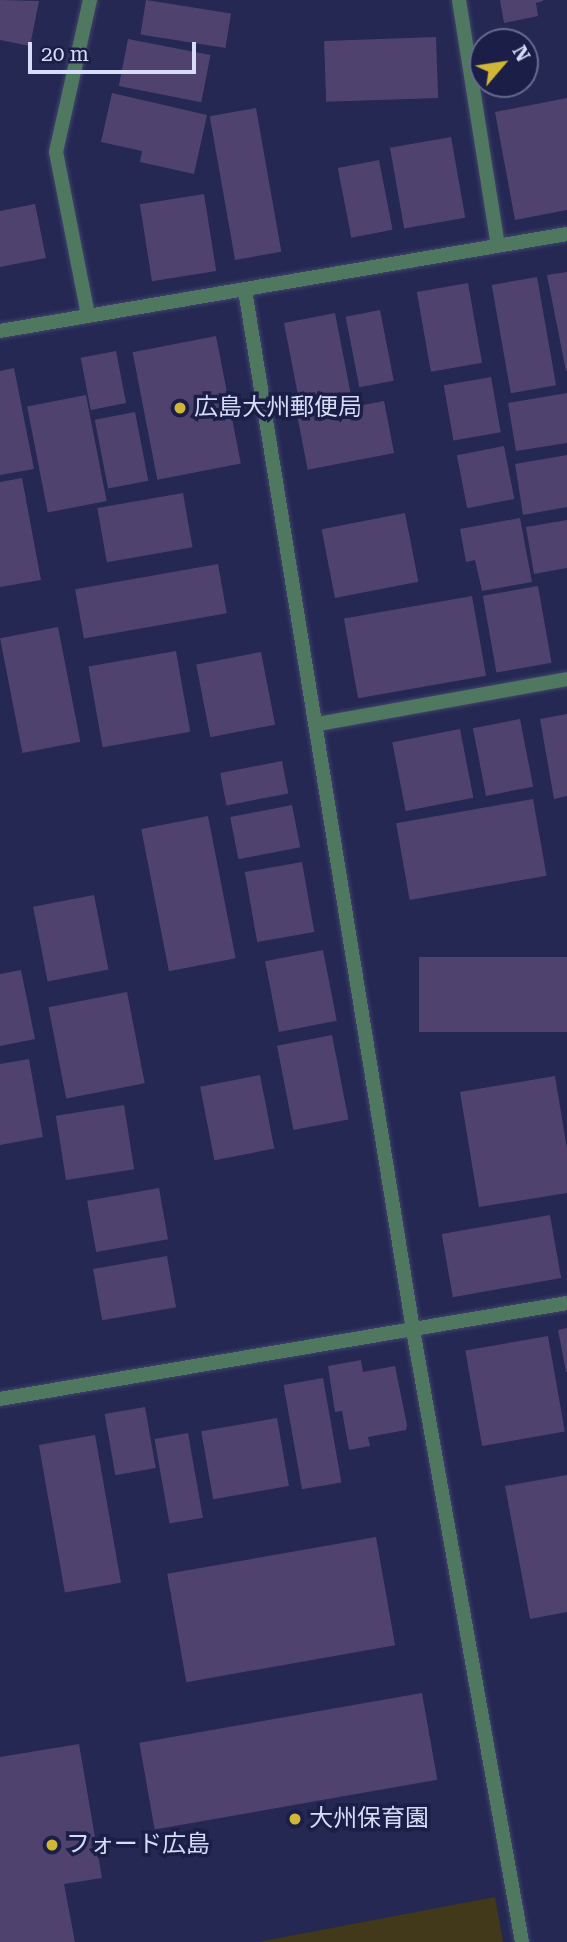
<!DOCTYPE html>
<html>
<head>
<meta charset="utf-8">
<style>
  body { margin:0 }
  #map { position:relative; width:567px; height:1942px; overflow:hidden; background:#242852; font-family:"Roboto Serif","Noto Sans JP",serif }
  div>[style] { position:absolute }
  .green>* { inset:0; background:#413919 }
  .building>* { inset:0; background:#50426f; transform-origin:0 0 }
  .roads { filter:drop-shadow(0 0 2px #41456d) drop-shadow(0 0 2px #41456d) }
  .street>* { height:14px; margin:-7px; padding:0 7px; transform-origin:7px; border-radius:7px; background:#50775f }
  .dots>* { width:19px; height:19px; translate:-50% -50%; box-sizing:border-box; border:4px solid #1b1e47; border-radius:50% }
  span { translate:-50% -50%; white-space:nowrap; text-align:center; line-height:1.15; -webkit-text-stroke:7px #1b1e47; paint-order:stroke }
  .poi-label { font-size:24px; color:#d7dcf8 }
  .left { translate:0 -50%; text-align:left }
  .north { position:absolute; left:469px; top:28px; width:70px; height:70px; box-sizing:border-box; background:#1b1e47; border:2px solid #666a8e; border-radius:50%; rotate:61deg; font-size:19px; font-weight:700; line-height:28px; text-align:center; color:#d7dcf8 }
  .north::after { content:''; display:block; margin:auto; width:24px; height:32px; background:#d1b736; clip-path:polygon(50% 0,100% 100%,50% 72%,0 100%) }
  .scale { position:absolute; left:28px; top:42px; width:168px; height:32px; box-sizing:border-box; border:4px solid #d7dcf8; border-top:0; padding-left:9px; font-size:21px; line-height:24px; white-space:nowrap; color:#d7dcf8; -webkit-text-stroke:5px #1b1e47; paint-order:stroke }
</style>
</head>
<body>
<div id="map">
  <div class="green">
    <div style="clip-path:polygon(495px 1897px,503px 1942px,258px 1942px)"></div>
  </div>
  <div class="building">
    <div style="clip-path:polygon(0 0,39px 1px,30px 46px,0 40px)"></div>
    <div style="left:146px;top:0;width:86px;height:35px;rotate:9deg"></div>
    <div style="clip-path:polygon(500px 0,543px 0,543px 1px,536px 3px,538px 16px,504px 23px)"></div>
    <div style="left:436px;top:37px;width:61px;height:112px;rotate:88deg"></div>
    <div style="left:128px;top:39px;width:84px;height:48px;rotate:11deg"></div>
    <div style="clip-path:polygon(112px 93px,207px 115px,194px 174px,140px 162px,142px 151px,101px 142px)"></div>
    <div style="clip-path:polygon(567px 98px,567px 210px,515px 220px,495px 112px)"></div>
    <div style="left:256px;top:108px;width:146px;height:47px;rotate:80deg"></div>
    <div style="left:451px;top:137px;width:82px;height:62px;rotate:80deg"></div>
    <div style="left:379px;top:160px;width:71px;height:42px;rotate:79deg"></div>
    <div style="left:204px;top:194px;width:78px;height:65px;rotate:81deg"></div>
    <div style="clip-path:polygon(35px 204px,46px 258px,0 267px,0 211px)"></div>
    <div style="clip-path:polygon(567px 272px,567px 371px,566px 371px,547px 275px)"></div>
    <div style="left:537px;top:277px;width:110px;height:46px;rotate:80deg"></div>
    <div style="left:468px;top:283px;width:81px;height:52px;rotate:80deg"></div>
    <div style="left:380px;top:310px;width:72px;height:35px;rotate:79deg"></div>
    <div style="left:335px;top:313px;width:81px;height:52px;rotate:79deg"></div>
    <div style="left:216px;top:336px;width:130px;height:85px;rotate:79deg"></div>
    <div style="left:116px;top:351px;width:53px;height:36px;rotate:79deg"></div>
    <div style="clip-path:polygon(14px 368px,34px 469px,0 475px,0 371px)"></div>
    <div style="left:491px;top:377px;width:56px;height:48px;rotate:80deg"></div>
    <div style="clip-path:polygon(567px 393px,567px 443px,516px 451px,508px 403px)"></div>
    <div style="left:86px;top:395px;width:108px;height:60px;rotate:79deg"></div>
    <div style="left:384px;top:401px;width:53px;height:88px;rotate:79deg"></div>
    <div style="left:135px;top:412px;width:70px;height:41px;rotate:79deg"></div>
    <div style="left:504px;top:446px;width:54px;height:48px;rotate:79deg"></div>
    <div style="clip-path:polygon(567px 455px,567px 507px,523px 515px,515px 464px)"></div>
    <div style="clip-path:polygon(22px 478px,41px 580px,0 587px,0 482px)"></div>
    <div style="left:183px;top:493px;width:55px;height:87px;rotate:80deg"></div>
    <div style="left:405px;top:513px;width:70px;height:85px;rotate:79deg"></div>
    <div style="clip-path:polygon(520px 518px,532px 582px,482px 591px,475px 560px,466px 562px,460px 529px)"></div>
    <div style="clip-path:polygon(567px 520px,567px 568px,534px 574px,526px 527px)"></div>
    <div style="left:218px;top:564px;width:50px;height:145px;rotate:80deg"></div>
    <div style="left:538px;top:586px;width:78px;height:56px;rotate:80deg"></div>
    <div style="left:472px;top:596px;width:81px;height:130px;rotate:80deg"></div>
    <div style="left:58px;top:627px;width:117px;height:59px;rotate:79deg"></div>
    <div style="left:176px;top:651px;width:82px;height:89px;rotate:80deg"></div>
    <div style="left:261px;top:652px;width:74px;height:66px;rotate:79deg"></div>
    <div style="clip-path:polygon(567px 714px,567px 796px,554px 799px,540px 719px)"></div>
    <div style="left:520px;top:719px;width:69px;height:48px;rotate:79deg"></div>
    <div style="left:460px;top:729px;width:70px;height:69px;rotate:79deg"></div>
    <div style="left:282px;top:761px;width:33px;height:63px;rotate:79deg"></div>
    <div style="left:533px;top:799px;width:78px;height:139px;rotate:80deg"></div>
    <div style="left:292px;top:805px;width:43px;height:63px;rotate:79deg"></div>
    <div style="left:208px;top:816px;width:145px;height:68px;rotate:79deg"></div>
    <div style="left:302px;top:862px;width:71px;height:58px;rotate:80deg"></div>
    <div style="left:94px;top:895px;width:76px;height:62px;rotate:79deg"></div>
    <div style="left:323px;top:950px;width:72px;height:59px;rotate:79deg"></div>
    <div style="left:567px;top:957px;width:75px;height:148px;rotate:90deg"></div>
    <div style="clip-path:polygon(21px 970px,35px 1039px,0 1046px,0 974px)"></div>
    <div style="left:127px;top:992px;width:93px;height:80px;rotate:79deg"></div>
    <div style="left:332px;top:1035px;width:86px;height:56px;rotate:79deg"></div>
    <div style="clip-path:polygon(29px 1059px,43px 1137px,0 1145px,0 1064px)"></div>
    <div style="left:260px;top:1075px;width:75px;height:61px;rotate:79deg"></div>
    <div style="clip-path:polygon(555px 1076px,567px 1149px,567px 1193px,479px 1207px,460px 1092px)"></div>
    <div style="left:124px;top:1105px;width:65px;height:69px;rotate:81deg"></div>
    <div style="left:159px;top:1188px;width:52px;height:73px;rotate:80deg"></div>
    <div style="left:550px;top:1215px;width:64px;height:110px;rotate:80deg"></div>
    <div style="left:167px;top:1256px;width:52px;height:75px;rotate:80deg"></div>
    <div style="clip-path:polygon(567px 1328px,567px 1372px,566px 1372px,558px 1330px)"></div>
    <div style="left:548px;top:1336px;width:97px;height:84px;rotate:80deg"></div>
    <div style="clip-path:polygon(361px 1360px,363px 1372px,395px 1366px,407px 1425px,406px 1430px,368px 1437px,370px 1446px,349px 1450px,342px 1411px,335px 1412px,328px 1366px)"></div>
    <div style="left:323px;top:1378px;width:106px;height:40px;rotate:80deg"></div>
    <div style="left:145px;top:1407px;width:62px;height:41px;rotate:80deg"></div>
    <div style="left:277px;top:1418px;width:69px;height:77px;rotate:80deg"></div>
    <div style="left:188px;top:1433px;width:86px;height:34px;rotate:80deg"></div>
    <div style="left:95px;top:1435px;width:150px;height:57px;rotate:80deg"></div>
    <div style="clip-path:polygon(567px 1475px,567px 1612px,530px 1619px,505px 1486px)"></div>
    <div style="left:376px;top:1537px;width:110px;height:212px;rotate:80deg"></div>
    <div style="left:422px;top:1693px;width:88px;height:287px;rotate:80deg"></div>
    <div style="clip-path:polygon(79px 1744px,102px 1878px,64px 1884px,75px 1942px,0 1942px,0 1757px)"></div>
  </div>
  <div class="roads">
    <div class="street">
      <div style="left:459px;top:0;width:248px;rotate:81deg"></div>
      <div style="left:245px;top:290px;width:1053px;rotate:80.82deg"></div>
      <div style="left:413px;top:1330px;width:622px;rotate:79.9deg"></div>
      <div style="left:88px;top:315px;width:166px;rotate:-101.1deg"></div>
      <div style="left:56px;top:152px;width:156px;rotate:-77.4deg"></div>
      <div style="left:0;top:331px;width:575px;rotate:-9.71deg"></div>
      <div style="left:318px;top:724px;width:253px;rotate:-10.2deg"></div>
      <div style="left:0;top:1399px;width:575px;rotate:-9.61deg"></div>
    </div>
  </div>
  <div class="dots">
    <div style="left:180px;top:408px;background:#d1b736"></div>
    <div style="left:295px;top:1819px;background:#d1b736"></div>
    <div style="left:52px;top:1845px;background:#d1b736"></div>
  </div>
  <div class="poi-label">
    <span class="left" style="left:194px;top:408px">広島大州郵便局</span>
    <span class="left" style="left:309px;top:1819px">大州保育園</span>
    <span class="left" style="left:66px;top:1845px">フォード広島</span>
  </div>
  <div class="north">N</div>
  <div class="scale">20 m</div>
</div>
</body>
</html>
